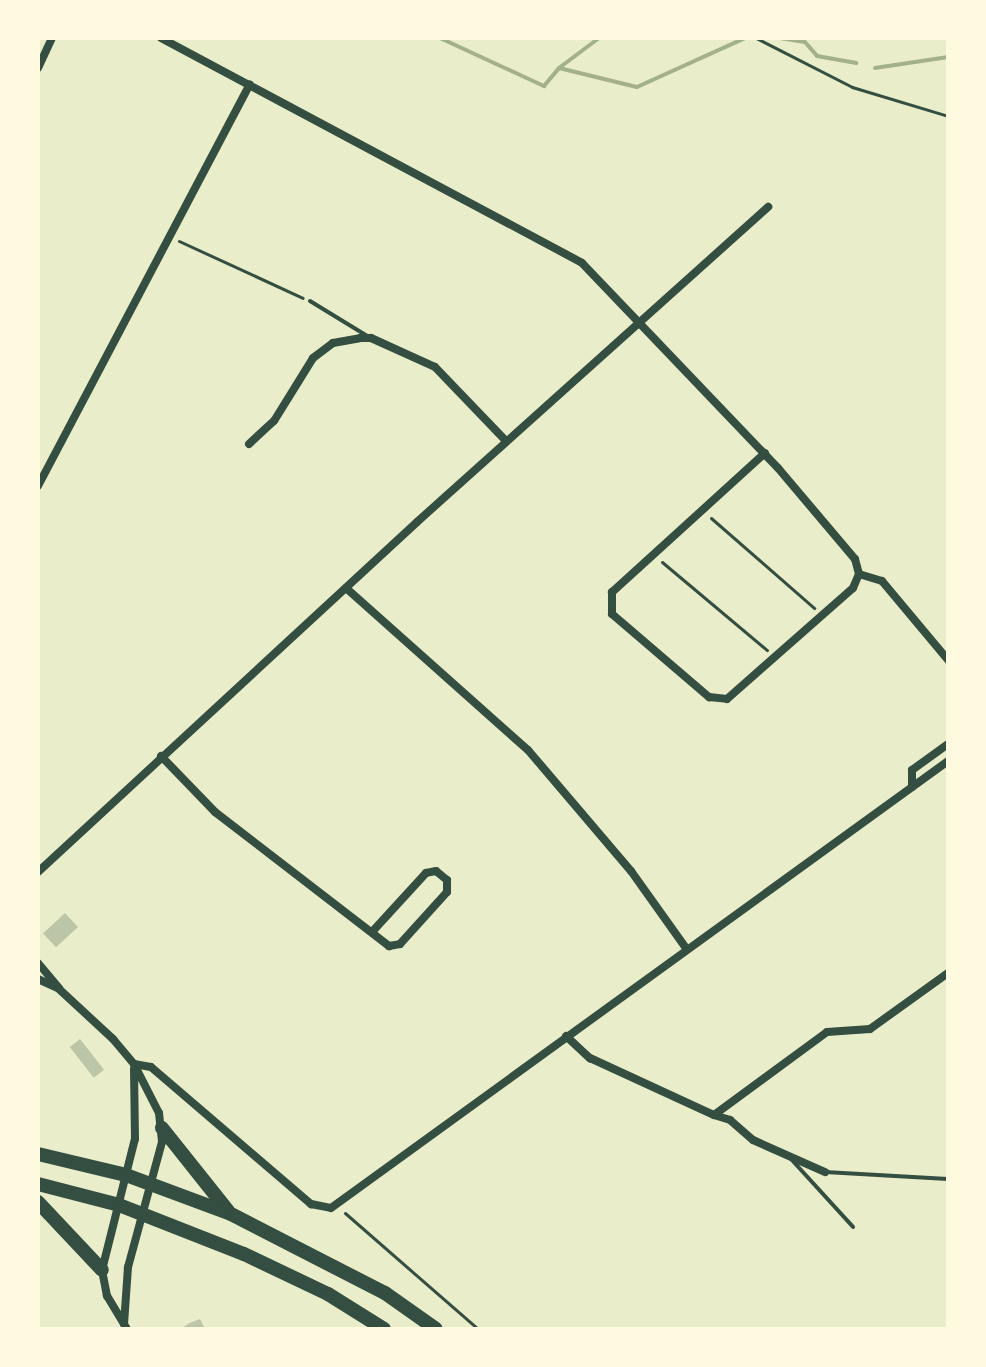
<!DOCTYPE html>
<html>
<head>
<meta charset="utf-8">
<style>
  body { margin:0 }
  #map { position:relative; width:986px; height:1367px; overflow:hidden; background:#e9edc9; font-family:"Noto Sans",sans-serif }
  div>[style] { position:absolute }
  .stream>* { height:4px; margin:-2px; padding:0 2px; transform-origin:2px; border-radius:2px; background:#a3b18a }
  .building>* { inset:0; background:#bcc5a7; transform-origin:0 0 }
  .path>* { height:3px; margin:-1.5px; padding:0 1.5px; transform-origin:1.5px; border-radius:1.5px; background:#344e41 }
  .service>* { height:4px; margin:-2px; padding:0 2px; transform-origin:2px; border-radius:2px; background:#344e41 }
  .minor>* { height:8px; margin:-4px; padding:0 4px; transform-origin:4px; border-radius:4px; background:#344e41 }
  .primary>* { height:14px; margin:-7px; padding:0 7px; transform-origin:7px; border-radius:7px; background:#344e41 }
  span { translate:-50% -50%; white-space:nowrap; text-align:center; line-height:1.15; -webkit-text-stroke:8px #fefae0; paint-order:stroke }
  .frame { position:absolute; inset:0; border:40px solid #fefae0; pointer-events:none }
</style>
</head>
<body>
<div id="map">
  <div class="stream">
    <div style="left:440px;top:38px;width:115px;rotate:24.8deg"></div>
    <div style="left:544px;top:86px;width:23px;rotate:-50deg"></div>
    <div style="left:559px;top:68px;width:80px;rotate:13.7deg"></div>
    <div style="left:637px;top:87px;width:119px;rotate:-24.4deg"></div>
    <div style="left:780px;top:38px;width:25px;rotate:9deg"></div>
    <div style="left:805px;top:42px;width:18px;rotate:49deg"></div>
    <div style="left:817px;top:56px;width:40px;rotate:10deg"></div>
    <div style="left:559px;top:68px;width:50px;rotate:-36.9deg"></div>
    <div style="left:875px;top:68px;width:74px;rotate:-8.6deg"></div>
  </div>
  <div class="building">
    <div style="left:65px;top:913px;width:19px;height:30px;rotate:47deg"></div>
    <div style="left:80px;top:1039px;width:39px;height:13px;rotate:52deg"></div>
    <div style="clip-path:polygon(200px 1319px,205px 1329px,180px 1329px,190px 1323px)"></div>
  </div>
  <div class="path">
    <div style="left:756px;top:38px;width:108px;rotate:27deg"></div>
    <div style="left:852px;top:87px;width:100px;rotate:16.8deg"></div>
    <div style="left:179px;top:241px;width:136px;rotate:24.7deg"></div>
    <div style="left:711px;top:518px;width:137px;rotate:41.1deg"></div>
    <div style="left:662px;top:562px;width:137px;rotate:40deg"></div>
    <div style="left:345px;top:1213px;width:176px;rotate:41.1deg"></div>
  </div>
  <div class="service">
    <div style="left:310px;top:301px;width:69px;rotate:31.4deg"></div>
    <div style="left:791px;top:1159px;width:92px;rotate:47.6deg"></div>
    <div style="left:825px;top:1172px;width:123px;rotate:3.3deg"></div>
  </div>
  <div class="minor">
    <div style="left:161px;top:38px;width:477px;rotate:28.1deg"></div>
    <div style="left:582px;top:263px;width:284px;rotate:46.3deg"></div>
    <div style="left:778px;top:468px;width:119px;rotate:49.8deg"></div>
    <div style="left:855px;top:559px;width:16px;rotate:75deg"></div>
    <div style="left:859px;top:574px;width:24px;rotate:17deg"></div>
    <div style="left:882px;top:581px;width:103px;rotate:50.1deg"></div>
    <div style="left:38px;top:68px;width:33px;rotate:-65deg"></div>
    <div style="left:249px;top:444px;width:34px;rotate:-43deg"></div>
    <div style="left:274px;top:421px;width:74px;rotate:-58.2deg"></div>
    <div style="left:313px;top:358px;width:25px;rotate:-37deg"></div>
    <div style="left:333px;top:343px;width:27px;rotate:-10deg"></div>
    <div style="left:360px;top:338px;width:11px"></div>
    <div style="left:371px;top:338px;width:70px;rotate:24.4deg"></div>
    <div style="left:435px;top:367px;width:103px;rotate:46.2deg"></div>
    <div style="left:765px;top:453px;width:207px;rotate:137.7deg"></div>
    <div style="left:612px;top:592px;width:22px;rotate:90deg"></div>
    <div style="left:612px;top:614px;width:128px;rotate:40.6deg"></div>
    <div style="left:709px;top:697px;width:18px;rotate:6deg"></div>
    <div style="left:727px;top:699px;width:168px;rotate:-41.4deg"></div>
    <div style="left:853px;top:588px;width:15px;rotate:-67deg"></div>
    <div style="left:38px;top:486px;width:454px;rotate:-62.2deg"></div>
    <div style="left:346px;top:588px;width:244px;rotate:41.7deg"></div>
    <div style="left:528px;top:750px;width:159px;rotate:49.6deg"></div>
    <div style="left:631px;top:871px;width:95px;rotate:54.5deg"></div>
    <div style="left:161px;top:756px;width:78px;rotate:46deg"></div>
    <div style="left:215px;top:812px;width:220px;rotate:37.6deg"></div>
    <div style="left:389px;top:946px;width:11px;rotate:-10deg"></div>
    <div style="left:400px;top:944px;width:70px;rotate:-47.9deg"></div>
    <div style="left:447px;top:892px;width:12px;rotate:-90deg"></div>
    <div style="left:447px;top:880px;width:14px;rotate:-141deg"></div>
    <div style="left:436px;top:871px;width:10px;rotate:169deg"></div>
    <div style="left:426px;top:873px;width:80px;rotate:132.5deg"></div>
    <div style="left:912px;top:787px;width:17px;rotate:-90deg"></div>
    <div style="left:912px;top:770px;width:44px;rotate:-35.8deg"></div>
    <div style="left:38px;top:872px;width:516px;rotate:-42.72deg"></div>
    <div style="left:417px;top:522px;width:472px;rotate:-41.9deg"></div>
    <div style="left:38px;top:963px;width:33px;rotate:50deg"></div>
    <div style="left:38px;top:979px;width:23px;rotate:25deg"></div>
    <div style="left:59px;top:989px;width:74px;rotate:42.8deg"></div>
    <div style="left:113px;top:1039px;width:33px;rotate:50deg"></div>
    <div style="left:134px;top:1064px;width:55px;rotate:63deg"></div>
    <div style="left:159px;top:1113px;width:29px;rotate:84deg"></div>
    <div style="left:162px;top:1142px;width:130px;rotate:105.2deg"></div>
    <div style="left:128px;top:1267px;width:57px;rotate:94deg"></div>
    <div style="left:566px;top:1036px;width:33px;rotate:43deg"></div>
    <div style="left:590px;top:1058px;width:136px;rotate:24.7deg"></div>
    <div style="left:714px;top:1115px;width:140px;rotate:-36.3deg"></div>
    <div style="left:827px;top:1032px;width:43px;rotate:-4deg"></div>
    <div style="left:870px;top:1029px;width:96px;rotate:-35.7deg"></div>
    <div style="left:134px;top:1064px;width:17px;rotate:10deg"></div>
    <div style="left:151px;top:1067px;width:211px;rotate:40.6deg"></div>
    <div style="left:311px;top:1204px;width:20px;rotate:11deg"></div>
    <div style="left:331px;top:1208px;width:762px;rotate:-35.92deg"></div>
    <div style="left:714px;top:1115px;width:17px;rotate:17deg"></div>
    <div style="left:730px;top:1120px;width:30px;rotate:41deg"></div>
    <div style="left:753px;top:1140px;width:79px;rotate:24deg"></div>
    <div style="left:127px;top:1329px;width:39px;rotate:-121deg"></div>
    <div style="left:107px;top:1296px;width:26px;rotate:-101deg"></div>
    <div style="left:102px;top:1270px;width:135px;rotate:-75.9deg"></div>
    <div style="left:135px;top:1139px;width:70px;rotate:-90.8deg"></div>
  </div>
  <div class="primary">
    <div style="left:162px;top:1128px;width:106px;rotate:51.5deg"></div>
    <div style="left:38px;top:1154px;width:90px;rotate:13.4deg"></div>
    <div style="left:126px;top:1175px;width:112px;rotate:20.4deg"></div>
    <div style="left:231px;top:1214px;width:173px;rotate:27.2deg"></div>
    <div style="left:385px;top:1293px;width:62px;rotate:35.2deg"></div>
    <div style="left:38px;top:1184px;width:84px;rotate:14.5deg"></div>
    <div style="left:119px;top:1205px;width:134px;rotate:21.4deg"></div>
    <div style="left:244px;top:1254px;width:93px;rotate:25.5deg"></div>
    <div style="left:328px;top:1294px;width:66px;rotate:32deg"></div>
    <div style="left:38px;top:1202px;width:93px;rotate:46.7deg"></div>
  </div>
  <div class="frame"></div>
</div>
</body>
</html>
